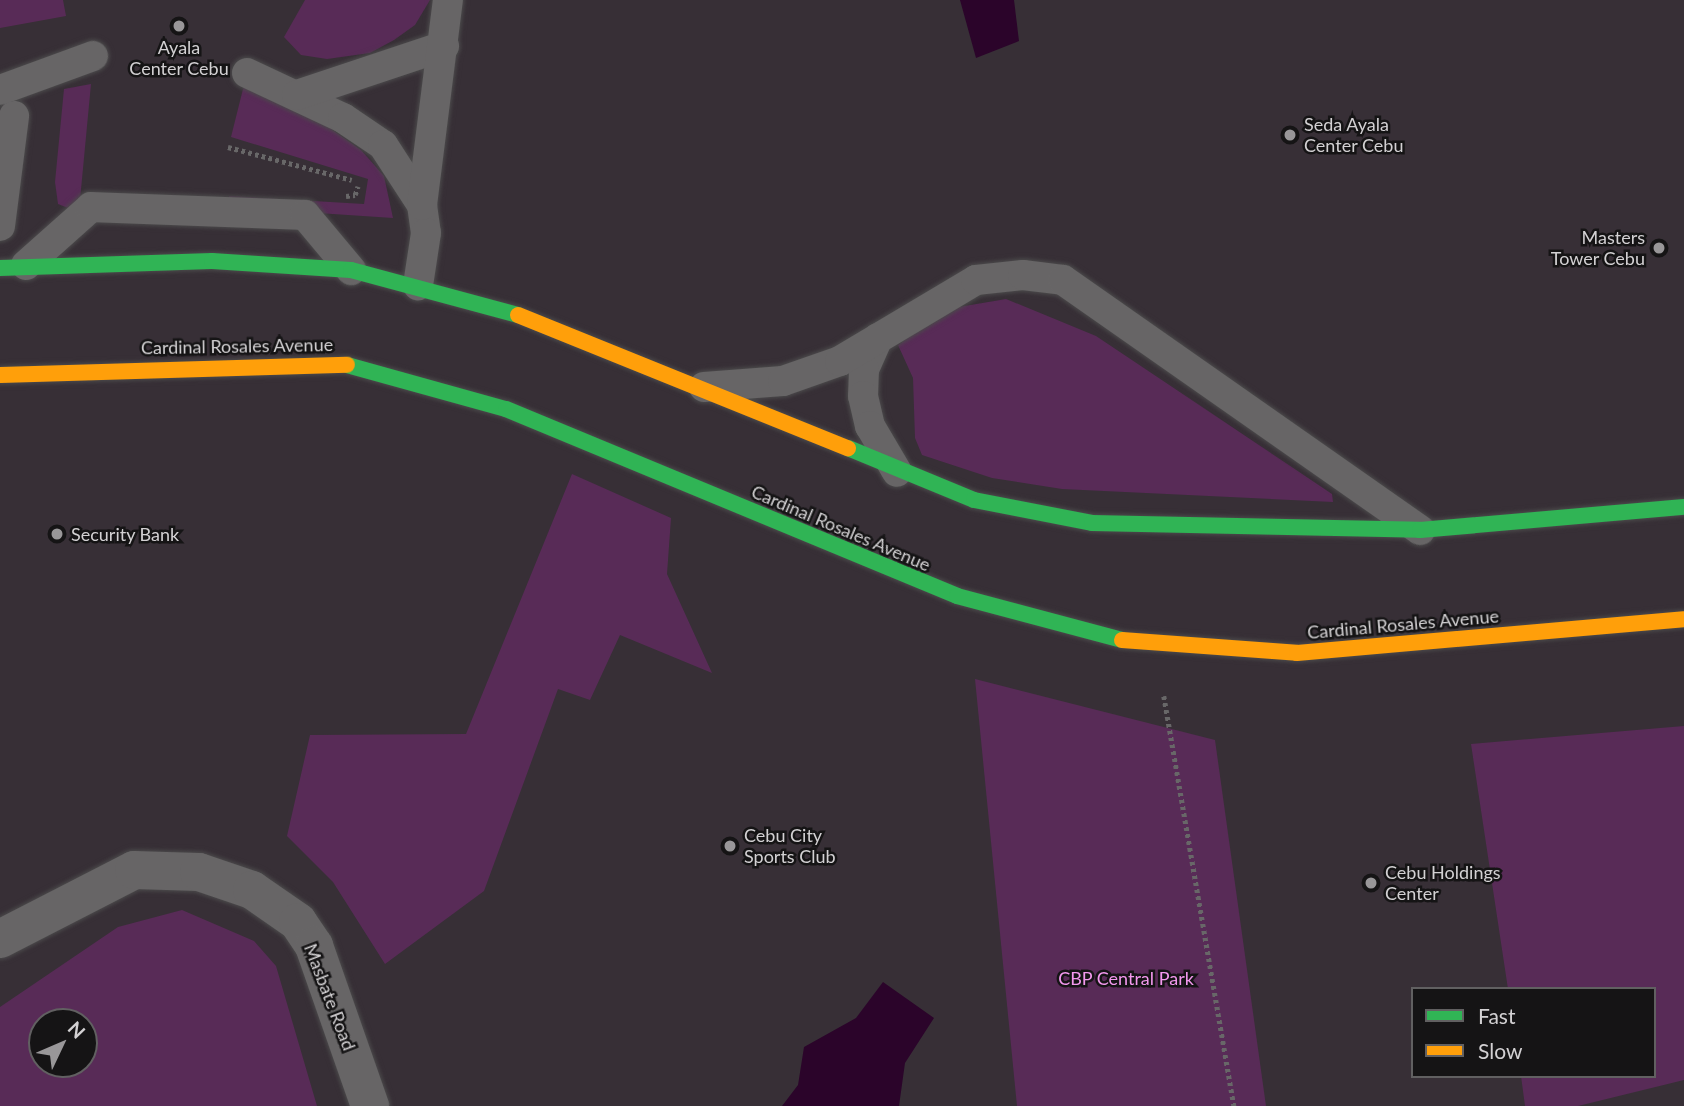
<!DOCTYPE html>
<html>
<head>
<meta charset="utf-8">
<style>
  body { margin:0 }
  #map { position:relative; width:1684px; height:1106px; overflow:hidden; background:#2d2c2d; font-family:Lato,sans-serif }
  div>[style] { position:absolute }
  .built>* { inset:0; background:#372f36 }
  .green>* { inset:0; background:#582b57 }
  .water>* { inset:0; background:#2b042a }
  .path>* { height:4.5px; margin-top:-2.25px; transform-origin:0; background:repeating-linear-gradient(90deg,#686768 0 3.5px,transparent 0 7px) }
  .roads { filter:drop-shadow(0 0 2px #4b4a4b) drop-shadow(0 0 2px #4b4a4b) }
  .lane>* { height:30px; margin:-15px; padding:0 15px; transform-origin:15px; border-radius:15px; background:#676566 }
  .street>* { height:38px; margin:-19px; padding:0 19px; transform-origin:19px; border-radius:19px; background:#676566 }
  .fast>* { height:16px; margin:-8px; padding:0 8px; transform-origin:8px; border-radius:8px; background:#30b455 }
  .slow>* { height:16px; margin:-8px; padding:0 8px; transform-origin:8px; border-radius:8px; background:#ff9f0a }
  .dots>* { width:19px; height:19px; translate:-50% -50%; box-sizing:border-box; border:4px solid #151415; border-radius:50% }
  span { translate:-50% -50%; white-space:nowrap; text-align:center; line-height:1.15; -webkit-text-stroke:5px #151415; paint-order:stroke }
  .poi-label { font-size:18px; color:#d3d1d3 }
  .left { translate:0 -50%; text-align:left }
  .right { translate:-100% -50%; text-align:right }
  .street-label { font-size:18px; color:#d3d1d3 }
  .park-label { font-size:18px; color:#f398ee }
  .legend { position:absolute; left:1411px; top:987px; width:245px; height:91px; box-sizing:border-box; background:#151415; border:2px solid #616061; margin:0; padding:9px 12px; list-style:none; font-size:21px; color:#d3d1d3 }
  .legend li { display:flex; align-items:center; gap:14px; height:35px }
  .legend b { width:35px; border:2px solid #616061 }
  .north { position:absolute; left:28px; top:1008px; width:70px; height:70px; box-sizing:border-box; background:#151415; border:2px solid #616061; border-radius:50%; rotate:46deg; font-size:19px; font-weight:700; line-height:28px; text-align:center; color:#d3d1d3 }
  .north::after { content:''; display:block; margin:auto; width:24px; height:32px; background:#999799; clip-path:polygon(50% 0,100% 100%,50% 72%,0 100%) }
</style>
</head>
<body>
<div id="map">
  <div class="built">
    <div style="clip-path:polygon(evenodd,0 0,1684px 0,1684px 1106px,0 1106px,0 0,1413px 989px,1654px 989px,1654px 1076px,1413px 1076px,1413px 989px,0 0,42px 1022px,84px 1022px,84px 1064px,42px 1064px,42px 1022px)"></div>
  </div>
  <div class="green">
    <div style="clip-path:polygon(0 0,63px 0,66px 16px,0 28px)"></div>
    <div style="clip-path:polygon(305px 0,430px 0,415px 25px,394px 40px,370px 53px,327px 59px,301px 55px,284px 37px)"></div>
    <div style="clip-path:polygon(91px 84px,80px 200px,68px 208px,58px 204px,55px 182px,64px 89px)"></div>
    <div style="clip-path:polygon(244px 85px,314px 117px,361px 150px,384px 176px,393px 218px,229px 207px,229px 196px,364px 204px,368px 179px,231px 137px)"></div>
    <div style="clip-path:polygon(1006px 299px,1096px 336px,1332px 494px,1333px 502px,1062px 489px,992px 478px,922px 455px,915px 438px,913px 378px,898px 345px,947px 309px)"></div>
    <div style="clip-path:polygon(572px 474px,671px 518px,667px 574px,712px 673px,620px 635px,590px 700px,558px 689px,484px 891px,385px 964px,333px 882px,287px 836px,310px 735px,466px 734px)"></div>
    <div style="clip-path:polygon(975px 679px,1215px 740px,1266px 1106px,1017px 1106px)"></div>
    <div style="clip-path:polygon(1684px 726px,1684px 1080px,1578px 1106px,1525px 1106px,1521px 1076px,1654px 1076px,1654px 989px,1508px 989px,1471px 744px)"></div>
    <div style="clip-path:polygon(evenodd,182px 910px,254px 941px,276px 966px,317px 1106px,0 1106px,0 1007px,118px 927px,182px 910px,42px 1022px,84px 1022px,84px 1064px,42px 1064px,42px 1022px)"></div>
  </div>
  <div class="water">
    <div style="clip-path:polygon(960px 0,1014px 0,1019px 41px,976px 58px)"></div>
    <div style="clip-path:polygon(883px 982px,934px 1018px,905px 1063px,899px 1106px,782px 1106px,798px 1085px,804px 1047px,856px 1018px)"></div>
  </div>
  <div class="path">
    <div style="left:228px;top:147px;width:128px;rotate:14.9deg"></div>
    <div style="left:346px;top:196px;width:9px;rotate:-6deg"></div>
    <div style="left:355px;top:195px;width:9px;rotate:-72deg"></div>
    <div style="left:1164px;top:696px;width:416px;rotate:80.3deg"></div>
  </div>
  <div class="roads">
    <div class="lane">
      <div style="left:247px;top:73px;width:106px;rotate:25.1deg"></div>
      <div style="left:343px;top:118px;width:48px;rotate:34deg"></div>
      <div style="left:383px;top:145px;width:72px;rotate:57deg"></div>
      <div style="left:422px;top:205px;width:28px;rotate:82deg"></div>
      <div style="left:426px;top:233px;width:53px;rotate:98.7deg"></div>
      <div style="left:0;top:90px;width:99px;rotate:-20.1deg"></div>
      <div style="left:297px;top:95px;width:155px;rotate:-18.4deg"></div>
      <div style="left:422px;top:205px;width:207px;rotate:-82.8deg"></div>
      <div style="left:0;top:226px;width:111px;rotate:-82.7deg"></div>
      <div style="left:26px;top:265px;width:87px;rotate:-41.7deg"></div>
      <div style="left:91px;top:207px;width:214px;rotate:2.1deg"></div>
      <div style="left:305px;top:215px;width:72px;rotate:50.1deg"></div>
      <div style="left:878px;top:338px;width:34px;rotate:114deg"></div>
      <div style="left:864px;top:369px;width:27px;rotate:92deg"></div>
      <div style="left:863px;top:396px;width:31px;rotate:77deg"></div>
      <div style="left:870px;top:426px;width:53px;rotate:59.6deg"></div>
      <div style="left:704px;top:387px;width:79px;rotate:-4.3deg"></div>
      <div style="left:783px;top:381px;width:60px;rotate:-19.3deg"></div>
      <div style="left:840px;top:361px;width:158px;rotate:-30.8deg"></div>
      <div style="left:976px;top:280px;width:47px;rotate:-6.1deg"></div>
      <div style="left:1023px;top:275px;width:40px;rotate:7.1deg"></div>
      <div style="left:1063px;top:280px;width:436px;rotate:35deg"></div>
    </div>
    <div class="street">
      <div style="left:0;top:939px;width:151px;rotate:-27.2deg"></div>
      <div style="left:134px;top:870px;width:65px;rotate:1.8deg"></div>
      <div style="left:199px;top:872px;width:56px;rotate:18.8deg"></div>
      <div style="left:252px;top:890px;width:56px;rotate:34.8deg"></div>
      <div style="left:298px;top:922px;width:29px;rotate:56deg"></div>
      <div style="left:314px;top:946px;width:170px;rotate:70.7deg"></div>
    </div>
    <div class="fast">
      <div style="left:0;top:268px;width:212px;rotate:-1.9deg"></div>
      <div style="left:212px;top:261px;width:139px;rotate:3.7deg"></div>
      <div style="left:351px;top:270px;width:173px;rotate:15.1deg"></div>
      <div style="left:347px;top:365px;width:165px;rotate:15.5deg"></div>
      <div style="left:506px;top:409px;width:488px;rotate:22.5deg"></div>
      <div style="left:957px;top:596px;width:171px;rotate:14.9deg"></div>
      <div style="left:848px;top:448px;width:136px;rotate:22.4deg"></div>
      <div style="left:974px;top:500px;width:120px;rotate:11deg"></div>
      <div style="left:1092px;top:523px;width:328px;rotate:1.2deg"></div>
      <div style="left:1420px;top:530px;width:265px;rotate:-5deg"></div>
    </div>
    <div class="slow">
      <div style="left:518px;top:315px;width:356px;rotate:22deg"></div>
      <div style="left:0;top:375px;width:347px;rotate:-1.7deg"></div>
      <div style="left:1122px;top:640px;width:175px;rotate:4.2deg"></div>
      <div style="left:1297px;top:653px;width:388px;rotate:-5deg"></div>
    </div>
  </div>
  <div class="dots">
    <div style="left:179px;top:26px;background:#999799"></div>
    <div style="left:1290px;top:135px;background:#999799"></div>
    <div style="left:1659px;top:248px;background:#999799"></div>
    <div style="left:57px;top:534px;background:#999799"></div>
    <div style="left:730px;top:846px;background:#999799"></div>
    <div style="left:1371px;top:883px;background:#999799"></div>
  </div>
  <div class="poi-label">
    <span style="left:179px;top:58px">Ayala<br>Center Cebu</span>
    <span class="left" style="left:1304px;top:135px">Seda Ayala<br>Center Cebu</span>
    <span class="right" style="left:1645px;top:248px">Masters<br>Tower Cebu</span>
    <span class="left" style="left:71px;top:534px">Security Bank</span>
    <span class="left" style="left:744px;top:846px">Cebu City<br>Sports Club</span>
    <span class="left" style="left:1385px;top:883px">Cebu Holdings<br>Center</span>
  </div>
  <div class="street-label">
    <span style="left:237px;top:346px;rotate:-1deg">Cardinal Rosales Avenue</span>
    <span style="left:841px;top:528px;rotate:23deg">Cardinal Rosales Avenue</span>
    <span style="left:1403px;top:624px;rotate:-5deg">Cardinal Rosales Avenue</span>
    <span style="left:330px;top:997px;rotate:69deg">Masbate Road</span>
  </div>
  <div class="park-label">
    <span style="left:1126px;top:978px">CBP Central Park</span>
  </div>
  <ul class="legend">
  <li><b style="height:9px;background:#30b455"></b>Fast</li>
  <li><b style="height:9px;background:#ff9f0a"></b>Slow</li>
  </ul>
  <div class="north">N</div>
</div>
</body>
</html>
